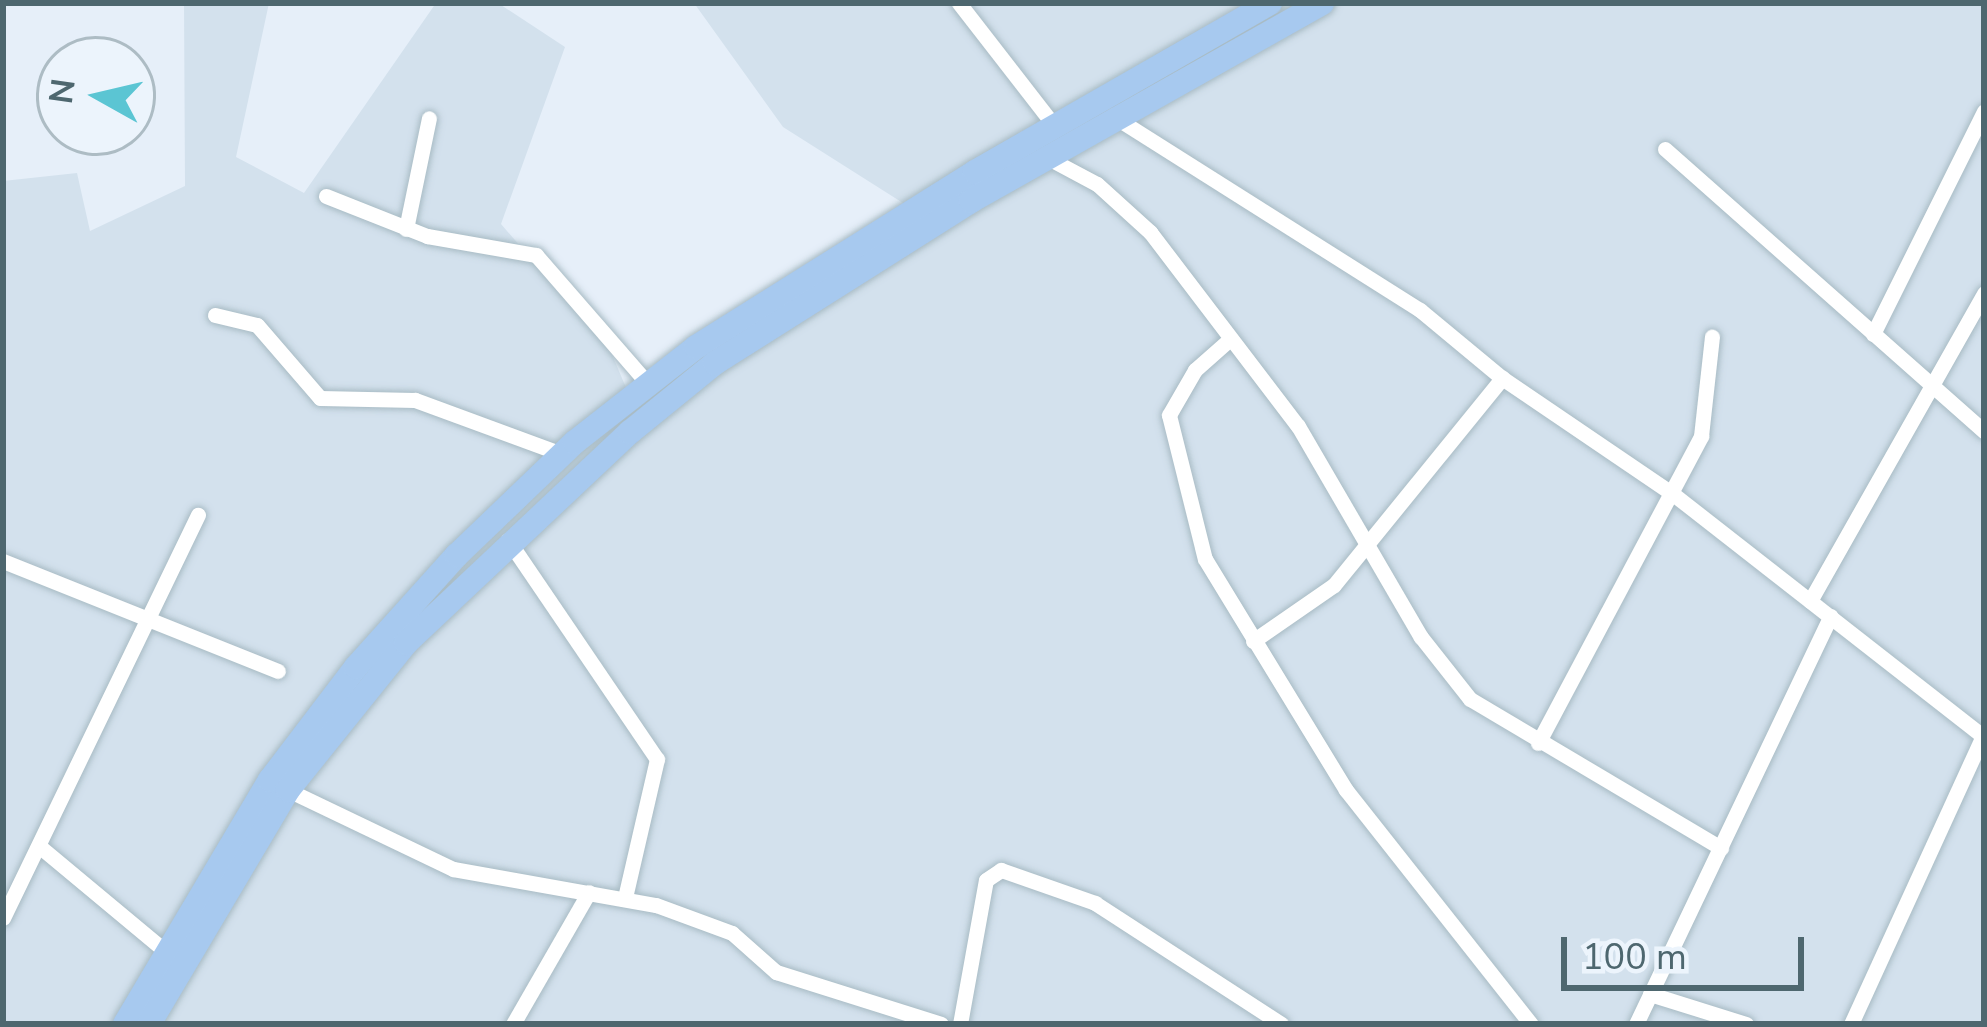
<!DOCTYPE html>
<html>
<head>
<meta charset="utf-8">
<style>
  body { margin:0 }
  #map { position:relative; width:1987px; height:1027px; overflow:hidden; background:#e6eff9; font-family:"Nunito Sans",sans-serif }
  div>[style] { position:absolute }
  .residential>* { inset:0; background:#d3e1ed }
  .roads { filter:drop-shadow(0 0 3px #a8bbc4) drop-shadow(0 0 3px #a8bbc4) }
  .minor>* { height:15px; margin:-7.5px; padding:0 7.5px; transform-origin:7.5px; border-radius:7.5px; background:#fff }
  .primary>* { height:24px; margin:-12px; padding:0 12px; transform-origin:12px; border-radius:12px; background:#a7c9ef }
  span { translate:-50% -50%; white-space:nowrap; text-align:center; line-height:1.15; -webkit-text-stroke:9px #ecf4fc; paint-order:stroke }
  .frame { position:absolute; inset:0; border:6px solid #4e676f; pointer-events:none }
  .north { position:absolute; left:36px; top:36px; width:120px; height:120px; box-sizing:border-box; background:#ecf4fc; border:3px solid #adbcc4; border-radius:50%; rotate:278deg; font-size:33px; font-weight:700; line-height:48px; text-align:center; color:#4e676f }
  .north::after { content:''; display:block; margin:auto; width:42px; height:54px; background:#5bc5d3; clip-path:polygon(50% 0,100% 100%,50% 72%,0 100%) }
  .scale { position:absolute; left:1561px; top:937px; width:243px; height:54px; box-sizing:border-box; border:6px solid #4e676f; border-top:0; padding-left:15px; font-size:36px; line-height:42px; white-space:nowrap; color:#4e676f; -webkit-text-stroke:9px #ecf4fc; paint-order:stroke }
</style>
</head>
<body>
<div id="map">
  <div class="residential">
    <div style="clip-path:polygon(184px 3px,269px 3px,236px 157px,304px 193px,436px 3px,498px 3px,565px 47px,501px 224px,610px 350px,630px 397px,914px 210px,783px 127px,694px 3px,1984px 3px,1984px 1024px,3px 1024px,3px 181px,77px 173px,90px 231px,185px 186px)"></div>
  </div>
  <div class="roads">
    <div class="minor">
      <div style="left:959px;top:3px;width:158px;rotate:52.2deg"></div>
      <div style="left:1113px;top:116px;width:363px;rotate:32.3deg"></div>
      <div style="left:1420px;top:310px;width:107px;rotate:39.7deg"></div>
      <div style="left:1502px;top:378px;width:207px;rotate:34.2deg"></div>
      <div style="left:1673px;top:494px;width:395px;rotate:38deg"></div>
      <div style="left:1665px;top:149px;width:426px;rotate:41.5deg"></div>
      <div style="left:1048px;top:158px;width:55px;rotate:28deg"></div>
      <div style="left:1097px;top:184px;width:72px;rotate:42.2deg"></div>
      <div style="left:1150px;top:232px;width:244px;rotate:52.7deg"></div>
      <div style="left:1298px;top:426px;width:244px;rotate:59.8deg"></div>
      <div style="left:1421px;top:637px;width:79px;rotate:51.7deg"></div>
      <div style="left:1470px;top:699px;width:292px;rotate:30.7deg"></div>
      <div style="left:326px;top:196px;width:109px;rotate:21.6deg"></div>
      <div style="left:427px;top:236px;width:111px;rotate:9.9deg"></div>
      <div style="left:536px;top:255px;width:171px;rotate:49deg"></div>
      <div style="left:406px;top:229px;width:113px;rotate:-78.3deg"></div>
      <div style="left:215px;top:315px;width:43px;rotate:13.4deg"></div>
      <div style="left:257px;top:325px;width:96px;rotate:49.2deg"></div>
      <div style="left:320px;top:398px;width:95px;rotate:1.2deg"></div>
      <div style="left:415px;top:400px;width:157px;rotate:20.2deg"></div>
      <div style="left:1873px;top:334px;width:249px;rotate:-63.5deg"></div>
      <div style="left:1230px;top:339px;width:47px;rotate:138.5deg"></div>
      <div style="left:1195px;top:370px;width:52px;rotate:120deg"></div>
      <div style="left:1169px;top:415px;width:148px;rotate:76deg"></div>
      <div style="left:1205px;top:559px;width:271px;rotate:58.6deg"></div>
      <div style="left:1346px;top:790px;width:298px;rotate:51.7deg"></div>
      <div style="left:508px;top:540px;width:265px;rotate:55.8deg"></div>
      <div style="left:657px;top:759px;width:143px;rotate:103deg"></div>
      <div style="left:3px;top:561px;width:296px;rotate:21.8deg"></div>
      <div style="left:1810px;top:601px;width:354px;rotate:-60.5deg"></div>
      <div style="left:1253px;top:641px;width:98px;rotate:-34.7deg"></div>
      <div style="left:1334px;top:585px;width:267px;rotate:-50.9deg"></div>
      <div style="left:1538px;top:743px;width:348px;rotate:-62deg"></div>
      <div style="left:1701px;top:436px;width:100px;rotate:-83.7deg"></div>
      <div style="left:288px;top:790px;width:183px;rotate:25.6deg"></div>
      <div style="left:453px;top:869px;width:206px;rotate:10.1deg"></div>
      <div style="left:656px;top:905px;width:81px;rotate:20.2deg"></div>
      <div style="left:732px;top:933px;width:59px;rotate:41.6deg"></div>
      <div style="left:776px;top:972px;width:173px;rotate:17.5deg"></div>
      <div style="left:39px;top:846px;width:163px;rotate:39.8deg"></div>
      <div style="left:3px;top:918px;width:448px;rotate:-64.2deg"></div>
      <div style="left:1650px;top:994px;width:101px;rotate:17.4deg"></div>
      <div style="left:513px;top:1024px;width:152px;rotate:-60.1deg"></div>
      <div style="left:960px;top:1024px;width:146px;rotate:-79.8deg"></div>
      <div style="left:986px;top:880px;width:18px;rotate:-34deg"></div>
      <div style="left:1001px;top:870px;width:100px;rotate:19.3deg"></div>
      <div style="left:1095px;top:903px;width:222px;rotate:33deg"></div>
      <div style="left:1636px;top:1024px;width:452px;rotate:-64.5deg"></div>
      <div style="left:1851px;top:1024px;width:317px;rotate:-65.4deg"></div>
    </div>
    <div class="primary">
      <div style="left:125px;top:1024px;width:284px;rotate:-59.3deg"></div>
      <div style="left:270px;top:780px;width:142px;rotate:-52.7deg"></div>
      <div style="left:356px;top:667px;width:151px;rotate:-48deg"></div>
      <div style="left:457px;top:555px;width:163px;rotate:-43.8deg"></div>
      <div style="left:575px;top:442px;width:154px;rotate:-38.1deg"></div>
      <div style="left:696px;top:347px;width:329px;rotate:-32.1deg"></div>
      <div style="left:975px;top:172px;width:340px;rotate:-29.8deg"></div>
      <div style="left:149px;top:1024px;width:272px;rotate:-59.3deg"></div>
      <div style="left:288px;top:790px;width:189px;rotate:-51.2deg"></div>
      <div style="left:406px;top:643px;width:308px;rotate:-43.3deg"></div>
      <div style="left:630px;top:432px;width:109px;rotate:-39.1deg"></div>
      <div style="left:715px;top:363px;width:303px;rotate:-32.3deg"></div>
      <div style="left:971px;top:201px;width:403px;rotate:-29.4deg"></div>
    </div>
  </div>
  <div class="frame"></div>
  <div class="north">N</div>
  <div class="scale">100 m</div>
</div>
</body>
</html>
